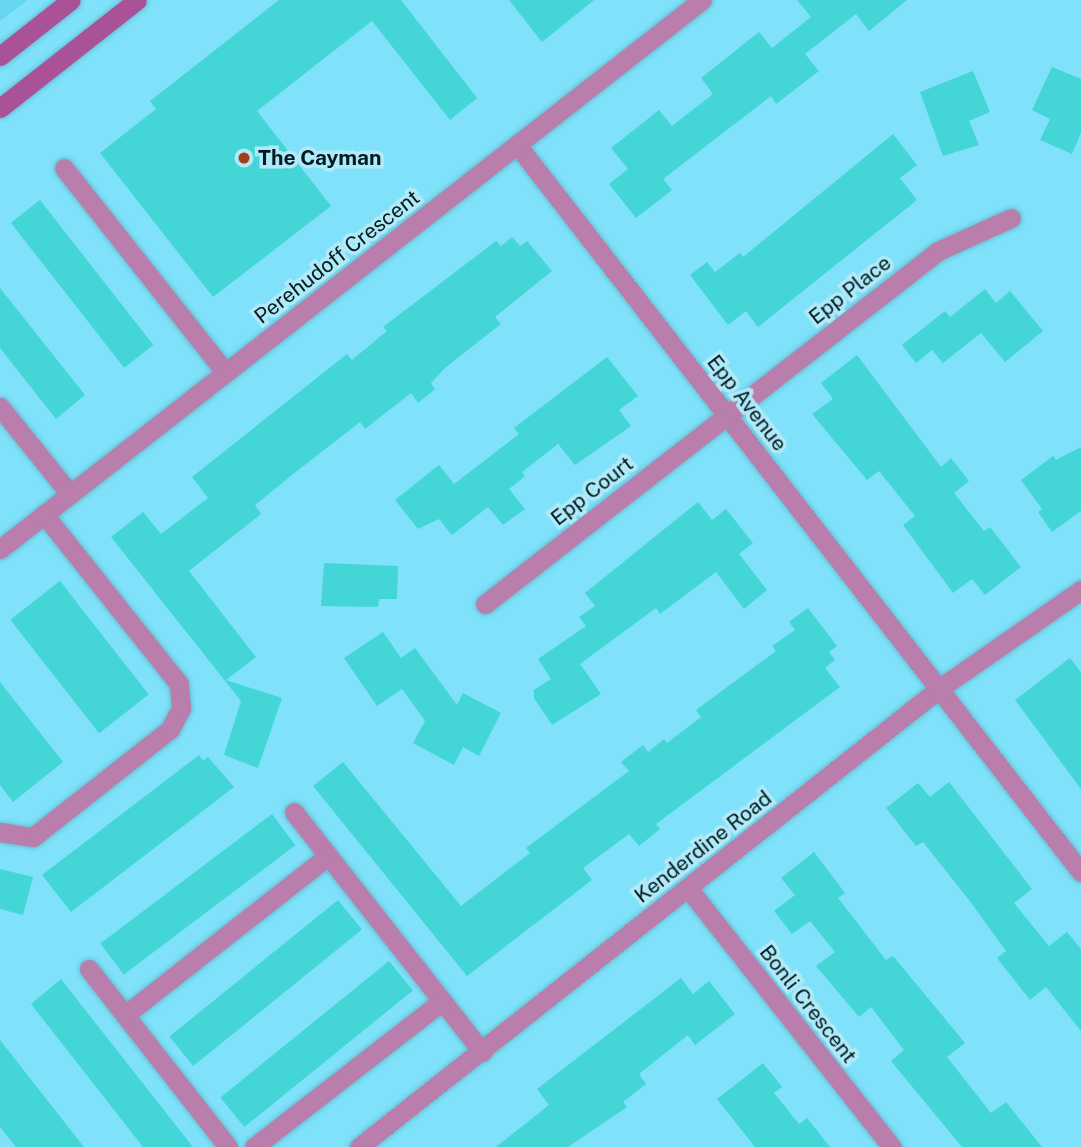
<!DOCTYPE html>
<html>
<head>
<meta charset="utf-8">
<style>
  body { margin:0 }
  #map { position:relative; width:1081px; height:1147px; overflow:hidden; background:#7fe2fa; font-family:"Public Sans",sans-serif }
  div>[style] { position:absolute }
  .built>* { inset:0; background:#65d6f1 }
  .building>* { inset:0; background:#44d5d6; transform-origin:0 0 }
  .roads { filter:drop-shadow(0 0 2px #68bed3) drop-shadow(0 0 2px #68bed3) }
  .minor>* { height:19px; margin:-9.5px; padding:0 9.5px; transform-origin:9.5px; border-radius:9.5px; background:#b97eab }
  .tertiary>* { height:19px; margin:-9.5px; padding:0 9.5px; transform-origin:9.5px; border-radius:9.5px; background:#b97eab }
  .secondary>* { height:19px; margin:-9.5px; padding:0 9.5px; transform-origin:9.5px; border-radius:9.5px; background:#a95297 }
  .dots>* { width:19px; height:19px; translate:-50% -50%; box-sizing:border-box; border:4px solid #b2e9f7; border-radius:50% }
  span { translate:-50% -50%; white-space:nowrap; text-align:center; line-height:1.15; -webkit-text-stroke:7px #b2e9f7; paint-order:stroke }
  .poi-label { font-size:21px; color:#001c23; font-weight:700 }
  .left { translate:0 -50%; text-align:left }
  .street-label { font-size:21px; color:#001c23 }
</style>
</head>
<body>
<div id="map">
  <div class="built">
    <div style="clip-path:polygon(0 0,28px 0,0 21px)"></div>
  </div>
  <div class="building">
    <div style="clip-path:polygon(279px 0,401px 0,477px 98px,450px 120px,372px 21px,257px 111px,331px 206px,213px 297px,100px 153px,156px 109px,150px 101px)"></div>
    <div style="clip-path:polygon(509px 0,594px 0,542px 42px)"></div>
    <div style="clip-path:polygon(797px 0,907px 0,869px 31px,856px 14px,805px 54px,819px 71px,776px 104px,771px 96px,663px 179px,672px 190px,636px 218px,609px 184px,628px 169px,611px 148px,659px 110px,672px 126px,713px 94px,701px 78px,759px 32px,772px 48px,811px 17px)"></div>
    <div style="clip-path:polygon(1052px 67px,1081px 79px,1081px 133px,1072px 154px,1040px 140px,1050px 119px,1032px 110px)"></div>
    <div style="clip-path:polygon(973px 71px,990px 112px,969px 121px,979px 145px,943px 156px,920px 92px)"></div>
    <div style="clip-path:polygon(893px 134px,917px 165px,900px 178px,917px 200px,758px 327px,746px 311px,728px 325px,690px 275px,707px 262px,715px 272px,740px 253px,743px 257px)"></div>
    <div style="left:40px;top:200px;width:184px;height:37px;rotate:52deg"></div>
    <div style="clip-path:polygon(512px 237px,520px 246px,527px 241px,552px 271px,495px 317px,501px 324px,445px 368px,431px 383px,435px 389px,418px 403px,411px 393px,365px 429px,360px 422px,297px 471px,255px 505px,261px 514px,189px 571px,256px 657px,226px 680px,282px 698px,258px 768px,224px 755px,241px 701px,111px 537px,143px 512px,161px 534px,208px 498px,192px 477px,347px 354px,352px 360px,387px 331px,383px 327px,496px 241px,501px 246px)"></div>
    <div style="clip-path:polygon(0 288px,85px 395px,56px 419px,0 348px)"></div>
    <div style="clip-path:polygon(985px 289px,996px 303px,1010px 291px,1043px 331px,1005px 362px,981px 333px,943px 363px,932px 350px,916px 363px,902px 345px,945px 311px,950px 317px)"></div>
    <div style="clip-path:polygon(857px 355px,941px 467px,951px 458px,969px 481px,954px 493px,984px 531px,990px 527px,1021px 567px,985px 595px,972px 579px,953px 593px,903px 525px,915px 516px,879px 471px,867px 480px,812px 414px,833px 399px,821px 383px)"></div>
    <div style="clip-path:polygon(607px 357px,638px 396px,619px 410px,631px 426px,575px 465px,558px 444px,522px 472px,525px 476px,509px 489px,525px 509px,503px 525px,488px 507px,452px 535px,439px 519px,418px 529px,395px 500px,439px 465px,454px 484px,519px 434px,514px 428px)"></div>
    <div style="clip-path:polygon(1081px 447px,1081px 511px,1052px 532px,1038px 512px,1042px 509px,1021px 480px,1053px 456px,1056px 460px)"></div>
    <div style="clip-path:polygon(698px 502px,712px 520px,726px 509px,753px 543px,739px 554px,767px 590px,744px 609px,716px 572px,660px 614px,656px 608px,580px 664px,601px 694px,552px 725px,534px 698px,534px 690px,551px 679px,538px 659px,586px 626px,579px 617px,595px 606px,585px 593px)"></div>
    <div style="clip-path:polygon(324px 563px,398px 566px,397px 599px,379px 599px,378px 607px,321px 606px)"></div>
    <div style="left:60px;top:581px;width:144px;height:63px;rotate:52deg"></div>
    <div style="clip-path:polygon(808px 608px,837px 646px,829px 652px,835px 660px,825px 668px,840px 687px,656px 824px,660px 829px,639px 846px,629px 834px,583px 868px,592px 880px,467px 976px,313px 786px,343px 762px,461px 906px,530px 853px,526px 848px,629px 771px,621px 762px,643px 745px,648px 752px,664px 739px,667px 743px,701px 717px,696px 710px,776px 651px,772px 646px,795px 630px,789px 622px)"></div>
    <div style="clip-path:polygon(383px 632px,401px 658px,415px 648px,457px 705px,463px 693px,501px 713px,479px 756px,463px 747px,454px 765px,413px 743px,425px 721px,402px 689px,377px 706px,344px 658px)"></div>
    <div style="clip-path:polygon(1070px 658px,1081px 672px,1081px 789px,1015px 700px)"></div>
    <div style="clip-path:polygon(0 682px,63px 762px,13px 802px,0 785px)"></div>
    <div style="clip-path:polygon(199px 755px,203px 761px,208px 757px,234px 787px,71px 912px,42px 875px)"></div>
    <div style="clip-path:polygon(949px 782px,1032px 889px,1014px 903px,1049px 946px,1067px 932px,1081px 949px,1081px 1031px,1046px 987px,1030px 1000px,997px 958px,1006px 951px,969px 900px,923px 842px,916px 846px,886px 808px,918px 783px,930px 797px)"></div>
    <div style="left:272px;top:814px;width:39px;height:215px;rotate:53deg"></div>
    <div style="clip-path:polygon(814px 852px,845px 893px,838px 898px,886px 960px,893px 956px,965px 1043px,947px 1057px,991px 1113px,1006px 1102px,1042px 1147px,962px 1147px,891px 1061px,904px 1050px,871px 1007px,859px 1017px,816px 966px,835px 952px,810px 921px,792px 934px,774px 911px,795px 895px,781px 878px)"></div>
    <div style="clip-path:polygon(0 869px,33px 877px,23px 915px,0 909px)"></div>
    <div style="left:338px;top:900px;width:38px;height:217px;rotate:51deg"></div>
    <div style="left:389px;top:961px;width:38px;height:217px;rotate:51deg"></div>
    <div style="clip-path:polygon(681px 978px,693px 994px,709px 981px,735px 1014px,695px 1045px,688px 1035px,639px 1074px,646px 1084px,623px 1102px,627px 1107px,568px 1147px,496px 1147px,549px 1105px,537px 1089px)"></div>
    <div style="clip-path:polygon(61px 979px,108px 1039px,193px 1147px,143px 1147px,31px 1004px)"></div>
    <div style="clip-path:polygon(0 1040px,84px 1147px,16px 1147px,0 1127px)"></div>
    <div style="clip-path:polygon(763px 1063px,782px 1087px,774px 1093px,799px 1124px,807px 1118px,830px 1147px,755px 1147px,717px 1099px)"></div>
  </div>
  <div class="roads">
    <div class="minor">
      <div style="left:518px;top:146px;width:919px;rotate:52.21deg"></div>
      <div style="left:64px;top:168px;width:260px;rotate:51.7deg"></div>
      <div style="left:0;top:407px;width:112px;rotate:51.2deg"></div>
      <div style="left:0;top:549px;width:891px;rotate:-38.03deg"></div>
      <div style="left:485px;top:604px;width:574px;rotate:-37.93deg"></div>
      <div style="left:938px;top:251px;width:80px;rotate:-24.3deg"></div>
      <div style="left:294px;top:812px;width:305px;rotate:51.9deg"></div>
      <div style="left:0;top:832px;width:33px;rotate:9deg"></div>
      <div style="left:33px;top:837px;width:174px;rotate:-38.2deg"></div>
      <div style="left:170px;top:729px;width:24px;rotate:-62deg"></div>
      <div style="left:181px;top:708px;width:24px;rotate:-95deg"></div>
      <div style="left:179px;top:684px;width:217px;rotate:-128.5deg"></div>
      <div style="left:688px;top:888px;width:330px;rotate:51.8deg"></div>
      <div style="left:89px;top:969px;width:226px;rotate:52deg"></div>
      <div style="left:125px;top:1015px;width:258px;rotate:-38.1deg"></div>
      <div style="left:254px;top:1147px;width:238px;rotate:-37.8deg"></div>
    </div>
    <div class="tertiary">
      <div style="left:359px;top:1147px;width:740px;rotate:-38.31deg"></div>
      <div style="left:940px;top:688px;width:172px;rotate:-34.8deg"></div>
    </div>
    <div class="secondary">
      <div style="left:0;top:56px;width:90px;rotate:-38.3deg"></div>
      <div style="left:0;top:108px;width:174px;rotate:-38.2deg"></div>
    </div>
  </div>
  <div class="dots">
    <div style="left:244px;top:158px;background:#a43c20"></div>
  </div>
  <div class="poi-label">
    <span class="left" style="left:258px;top:158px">The Cayman</span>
  </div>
  <div class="street-label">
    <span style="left:337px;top:257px;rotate:-38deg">Perehudoff Crescent</span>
    <span style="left:850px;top:290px;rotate:-38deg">Epp Place</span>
    <span style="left:747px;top:403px;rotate:52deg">Epp Avenue</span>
    <span style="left:592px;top:491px;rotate:-38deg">Epp Court</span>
    <span style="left:703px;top:847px;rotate:-38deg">Kenderdine Road</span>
    <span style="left:808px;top:1004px;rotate:52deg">Bonli Crescent</span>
  </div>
</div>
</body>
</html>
